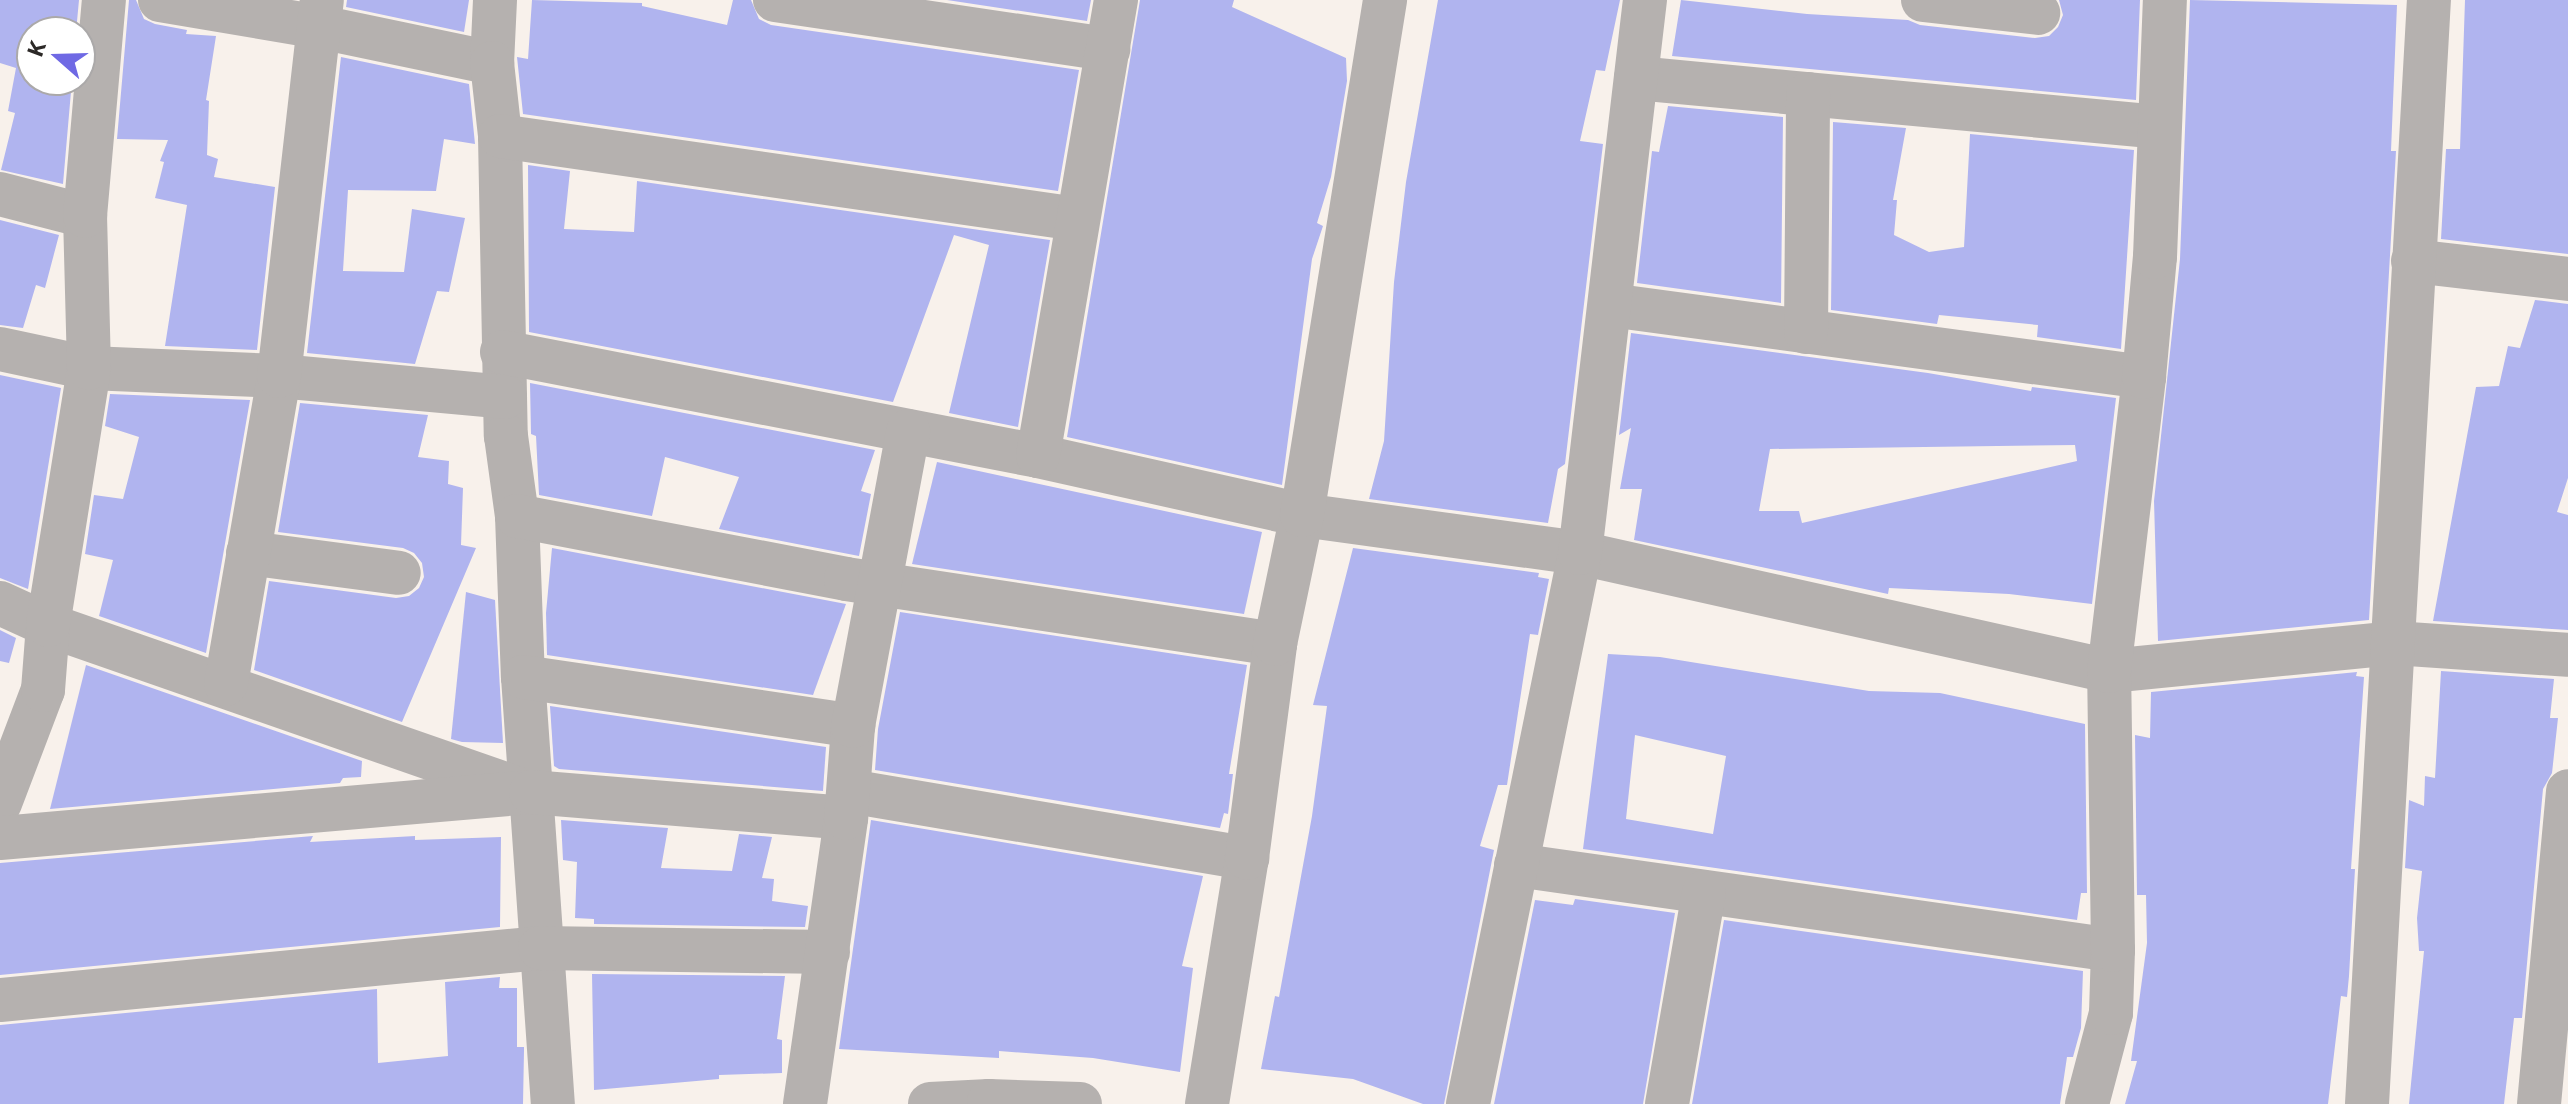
<!DOCTYPE html>
<html>
<head>
<meta charset="utf-8">
<style>
  body { margin:0 }
  #map { position:relative; width:2568px; height:1104px; overflow:hidden; background:#f8f1eb; font-family:"Open Sans",sans-serif }
  div>[style] { position:absolute }
  .building>* { inset:0; background:#b0b4ef }
  .minor>* { height:44px; margin:-22px; padding:0 22px; transform-origin:22px; border-radius:22px; background:#b5b1af }
  span { translate:-50% -50%; white-space:nowrap; text-align:center; line-height:1.15; -webkit-text-stroke:6px #fff; paint-order:stroke }
  .north { position:absolute; left:16px; top:16px; width:80px; height:80px; box-sizing:border-box; background:#fff; border:2px solid #aba9a9; border-radius:50%; rotate:290deg; font-size:22px; font-weight:700; line-height:32px; text-align:center; color:#2c2927 }
  .north::after { content:''; display:block; margin:auto; width:28px; height:36px; background:#6f69e4; clip-path:polygon(50% 0,100% 100%,50% 72%,0 100%) }
</style>
</head>
<body>
<div id="map">
  <div class="building">
    <div style="clip-path:polygon(0 0,79px 0,76px 32px,32px 32px,32px 80px,72px 80px,63px 184px,1px 170px,15px 113px,8px 111px,16px 68px,0 63px)"></div>
    <div style="clip-path:polygon(129px 0,136px 0,144px 19px,155px 24px,187px 30px,186px 34px,216px 36px,206px 100px,209px 101px,207px 155px,218px 159px,214px 177px,275px 187px,257px 350px,165px 346px,187px 205px,155px 198px,164px 162px,160px 161px,168px 140px,117px 139px)"></div>
    <div style="clip-path:polygon(347px 0,469px 0,464px 32px,346px 7px)"></div>
    <div style="clip-path:polygon(532px 0,642px 3px,642px 6px,727px 25px,733px 0,751px 0,759px 19px,771px 25px,1079px 70px,1058px 191px,523px 114px,517px 57px,528px 59px)"></div>
    <div style="clip-path:polygon(947px 0,1091px 0,1087px 21px)"></div>
    <div style="clip-path:polygon(1140px 0,1234px 0,1232px 7px,1346px 58px,1347px 81px,1331px 177px,1317px 223px,1323px 226px,1312px 259px,1282px 485px,1067px 437px)"></div>
    <div style="clip-path:polygon(1438px 0,1620px 0,1605px 71px,1596px 70px,1580px 141px,1603px 144px,1565px 464px,1558px 469px,1548px 523px,1369px 499px,1384px 441px,1394px 282px,1406px 182px)"></div>
    <div style="clip-path:polygon(1681px 0,1807px 14px,1908px 20px,1920px 25px,2035px 38px,2049px 36px,2058px 27px,2063px 15px,2059px 0,2140px 0,2136px 100px,1672px 56px)"></div>
    <div style="clip-path:polygon(2190px 0,2397px 5px,2391px 151px,2396px 151px,2369px 620px,2158px 641px,2154px 501px,2180px 259px)"></div>
    <div style="clip-path:polygon(2465px 0,2568px 0,2568px 254px,2441px 239px,2446px 149px,2460px 149px)"></div>
    <div style="clip-path:polygon(341px 57px,469px 84px,475px 144px,444px 139px,436px 191px,348px 190px,343px 271px,404px 272px,412px 209px,465px 218px,449px 292px,437px 291px,415px 364px,307px 353px)"></div>
    <div style="clip-path:polygon(1668px 106px,1783px 117px,1781px 303px,1637px 283px,1652px 151px,1659px 152px)"></div>
    <div style="clip-path:polygon(1833px 122px,1906px 128px,1893px 200px,1897px 200px,1894px 235px,1929px 252px,1964px 247px,1970px 134px,2134px 150px,2121px 349px,2037px 337px,2038px 325px,1939px 315px,1937px 324px,1831px 310px)"></div>
    <div style="clip-path:polygon(528px 165px,570px 171px,564px 229px,634px 232px,637px 181px,1050px 240px,1018px 427px,949px 413px,989px 245px,954px 235px,893px 402px,529px 332px)"></div>
    <div style="clip-path:polygon(0 220px,59px 235px,45px 288px,36px 285px,23px 328px,0 325px)"></div>
    <div style="clip-path:polygon(2535px 300px,2568px 304px,2568px 478px,2557px 512px,2568px 515px,2568px 630px,2433px 621px,2476px 387px,2499px 386px,2508px 346px,2520px 348px)"></div>
    <div style="clip-path:polygon(evenodd,1631px 333px,1928px 373px,2031px 391px,2032px 387px,2116px 398px,2092px 604px,2009px 594px,1889px 588px,1888px 594px,1634px 540px,1642px 489px,1620px 489px,1631px 428px,1619px 435px,1631px 333px,2075px 445px,2077px 461px,1802px 523px,1799px 511px,1759px 511px,1770px 449px,2075px 445px)"></div>
    <div style="clip-path:polygon(0 375px,61px 388px,28px 589px,0 578px)"></div>
    <div style="clip-path:polygon(530px 383px,875px 450px,861px 491px,871px 494px,859px 556px,719px 529px,739px 477px,665px 457px,652px 516px,539px 495px,536px 436px,531px 434px)"></div>
    <div style="clip-path:polygon(110px 394px,250px 400px,206px 653px,99px 616px,113px 560px,85px 554px,94px 495px,123px 499px,139px 437px,105px 426px)"></div>
    <div style="clip-path:polygon(300px 403px,428px 415px,418px 457px,449px 461px,448px 484px,463px 488px,461px 545px,476px 548px,402px 722px,254px 670px,269px 581px,396px 598px,409px 596px,419px 588px,424px 577px,422px 563px,414px 553px,403px 548px,278px 532px)"></div>
    <div style="clip-path:polygon(937px 462px,1262px 532px,1244px 614px,912px 564px)"></div>
    <div style="clip-path:polygon(552px 548px,846px 604px,813px 695px,547px 655px,546px 613px)"></div>
    <div style="clip-path:polygon(1353px 548px,1539px 573px,1538px 577px,1549px 579px,1538px 635px,1530px 634px,1507px 785px,1498px 785px,1480px 846px,1494px 850px,1444px 1104px,1423px 1104px,1353px 1079px,1261px 1069px,1275px 996px,1279px 997px,1312px 816px,1327px 706px,1313px 705px)"></div>
    <div style="clip-path:polygon(466px 592px,495px 600px,503px 743px,462px 742px,451px 739px)"></div>
    <div style="clip-path:polygon(900px 612px,1247px 665px,1229px 774px,1233px 774px,1228px 814px,1224px 813px,1220px 828px,875px 770px,878px 729px)"></div>
    <div style="clip-path:polygon(0 630px,16px 638px,9px 663px,0 661px)"></div>
    <div style="clip-path:polygon(evenodd,1608px 654px,1660px 657px,1869px 691px,1940px 693px,2085px 724px,2087px 893px,2081px 893px,2077px 920px,1583px 849px,1608px 654px,1635px 735px,1726px 756px,1713px 834px,1626px 819px,1635px 735px)"></div>
    <div style="clip-path:polygon(86px 665px,362px 761px,361px 777px,343px 778px,340px 783px,50px 809px)"></div>
    <div style="clip-path:polygon(2441px 671px,2554px 679px,2550px 718px,2558px 718px,2552px 773px,2543px 789px,2522px 1018px,2514px 1018px,2504px 1104px,2409px 1104px,2424px 951px,2419px 951px,2417px 918px,2422px 871px,2405px 868px,2409px 800px,2424px 806px,2425px 776px,2435px 778px)"></div>
    <div style="clip-path:polygon(2357px 672px,2356px 676px,2364px 677px,2351px 869px,2355px 869px,2349px 976px,2347px 997px,2341px 996px,2328px 1104px,2125px 1104px,2137px 1061px,2131px 1061px,2147px 943px,2146px 895px,2137px 895px,2135px 735px,2150px 738px,2151px 692px)"></div>
    <div style="clip-path:polygon(550px 706px,826px 747px,823px 791px,559px 769px,554px 766px)"></div>
    <div style="clip-path:polygon(561px 820px,668px 828px,661px 868px,732px 871px,739px 834px,772px 837px,762px 878px,774px 879px,772px 901px,808px 906px,805px 927px,594px 924px,594px 919px,575px 918px,577px 862px,563px 860px)"></div>
    <div style="clip-path:polygon(871px 820px,1203px 876px,1182px 966px,1193px 968px,1180px 1072px,1093px 1058px,999px 1051px,999px 1058px,839px 1049px)"></div>
    <div style="clip-path:polygon(313px 836px,310px 842px,415px 836px,415px 840px,501px 837px,500px 927px,0 975px,0 863px)"></div>
    <div style="clip-path:polygon(1575px 899px,1675px 913px,1643px 1104px,1494px 1104px,1535px 900px,1573px 905px)"></div>
    <div style="clip-path:polygon(1724px 920px,2083px 971px,2081px 1028px,2073px 1057px,2067px 1057px,2060px 1104px,1692px 1104px)"></div>
    <div style="clip-path:polygon(592px 974px,785px 976px,777px 1039px,782px 1040px,782px 1073px,719px 1075px,719px 1079px,594px 1090px)"></div>
    <div style="clip-path:polygon(500px 977px,499px 988px,517px 988px,517px 1047px,524px 1047px,524px 1051px,523px 1104px,0 1104px,0 1025px,377px 989px,378px 1063px,448px 1056px,445px 982px)"></div>
  </div>
  <div class="minor">
    <div style="left:160px;top:0;width:162px;rotate:9.6deg"></div>
    <div style="left:320px;top:27px;width:176px;rotate:11.8deg"></div>
    <div style="left:495px;top:0;width:63px;rotate:92.7deg"></div>
    <div style="left:492px;top:63px;width:73px;rotate:83.7deg"></div>
    <div style="left:500px;top:136px;width:300px;rotate:88.9deg"></div>
    <div style="left:506px;top:436px;width:81px;rotate:82.2deg"></div>
    <div style="left:517px;top:516px;width:161px;rotate:87.9deg"></div>
    <div style="left:523px;top:677px;width:428px;rotate:86deg"></div>
    <div style="left:775px;top:0;width:337px;rotate:8.4deg"></div>
    <div style="left:1923px;top:0;width:116px;rotate:6.4deg"></div>
    <div style="left:1636px;top:78px;width:525px;rotate:5.35deg"></div>
    <div style="left:500px;top:136px;width:583px;rotate:8.19deg"></div>
    <div style="left:0;top:194px;width:88px;rotate:14.5deg"></div>
    <div style="left:2413px;top:261px;width:156px;rotate:6.6deg"></div>
    <div style="left:1610px;top:305px;width:539px;rotate:7.68deg"></div>
    <div style="left:1806px;top:332px;width:238px;rotate:-89.5deg"></div>
    <div style="left:0;top:349px;width:91px;rotate:12.1deg"></div>
    <div style="left:89px;top:368px;width:190px;rotate:2.4deg"></div>
    <div style="left:279px;top:376px;width:227px;rotate:5.3deg"></div>
    <div style="left:502px;top:352px;width:546px;rotate:10.98deg"></div>
    <div style="left:1038px;top:456px;width:271px;rotate:12.6deg"></div>
    <div style="left:1302px;top:515px;width:281px;rotate:7.8deg"></div>
    <div style="left:1580px;top:553px;width:542px;rotate:12.57deg"></div>
    <div style="left:2109px;top:671px;width:286px;rotate:-5.6deg"></div>
    <div style="left:2394px;top:643px;width:174px;rotate:3.9deg"></div>
    <div style="left:1038px;top:456px;width:463px;rotate:-80.3deg"></div>
    <div style="left:517px;top:516px;width:335px;rotate:10.8deg"></div>
    <div style="left:846px;top:579px;width:434px;rotate:8.6deg"></div>
    <div style="left:248px;top:553px;width:152px;rotate:7.5deg"></div>
    <div style="left:0;top:603px;width:53px;rotate:24.6deg"></div>
    <div style="left:48px;top:625px;width:497px;rotate:19.2deg"></div>
    <div style="left:523px;top:677px;width:334px;rotate:8.4deg"></div>
    <div style="left:226px;top:684px;width:313px;rotate:-80.2deg"></div>
    <div style="left:279px;top:376px;width:378px;rotate:-83.5deg"></div>
    <div style="left:849px;top:791px;width:404px;rotate:9.6deg"></div>
    <div style="left:0;top:803px;width:121px;rotate:-69.2deg"></div>
    <div style="left:43px;top:690px;width:65px;rotate:-85.6deg"></div>
    <div style="left:48px;top:625px;width:260px;rotate:-80.9deg"></div>
    <div style="left:89px;top:368px;width:152px;rotate:-91.5deg"></div>
    <div style="left:85px;top:216px;width:217px;rotate:-85deg"></div>
    <div style="left:0;top:838px;width:533px;rotate:-4.95deg"></div>
    <div style="left:531px;top:792px;width:316px;rotate:4.7deg"></div>
    <div style="left:1516px;top:865px;width:603px;rotate:8.1deg"></div>
    <div style="left:0;top:1000px;width:542px;rotate:-5.5deg"></div>
    <div style="left:540px;top:948px;width:288px;rotate:0.8deg"></div>
    <div style="left:805px;top:1104px;width:289px;rotate:-81.8deg"></div>
    <div style="left:846px;top:818px;width:92px;rotate:-85.6deg"></div>
    <div style="left:853px;top:726px;width:300px;rotate:-79.4deg"></div>
    <div style="left:930px;top:1104px;width:59px;rotate:-2.9deg"></div>
    <div style="left:989px;top:1101px;width:91px;rotate:1.9deg"></div>
    <div style="left:1207px;top:1104px;width:249px;rotate:-80.8deg"></div>
    <div style="left:1247px;top:858px;width:216px;rotate:-82.5deg"></div>
    <div style="left:1275px;top:644px;width:132px;rotate:-78.2deg"></div>
    <div style="left:1302px;top:515px;width:522px;rotate:-80.84deg"></div>
    <div style="left:1468px;top:1104px;width:562px;rotate:-78.51deg"></div>
    <div style="left:1580px;top:553px;width:557px;rotate:-83.3deg"></div>
    <div style="left:1667px;top:1104px;width:215px;rotate:-80.1deg"></div>
    <div style="left:2087px;top:1104px;width:94px;rotate:-75.2deg"></div>
    <div style="left:2111px;top:1013px;width:63px;rotate:-88.2deg"></div>
    <div style="left:2113px;top:950px;width:279px;rotate:-90.8deg"></div>
    <div style="left:2109px;top:671px;width:296px;rotate:-83.2deg"></div>
    <div style="left:2144px;top:377px;width:121px;rotate:-84.8deg"></div>
    <div style="left:2155px;top:257px;width:257px;rotate:-87.8deg"></div>
    <div style="left:2367px;top:1104px;width:1106px;rotate:-86.79deg"></div>
    <div style="left:2539px;top:1104px;width:314px;rotate:-84.7deg"></div>
  </div>
  <div class="north">K</div>
</div>
</body>
</html>
